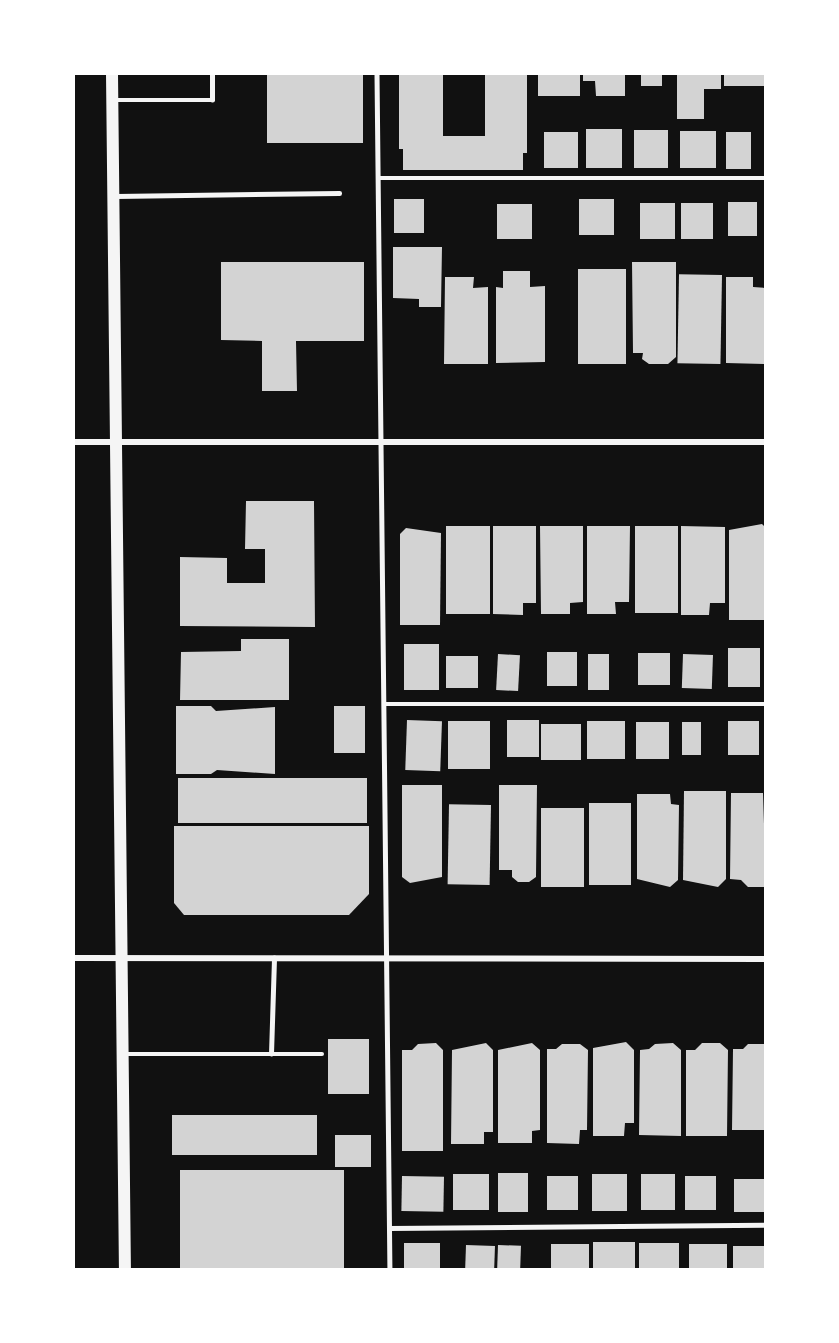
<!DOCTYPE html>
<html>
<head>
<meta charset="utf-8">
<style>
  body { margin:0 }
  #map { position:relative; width:839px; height:1343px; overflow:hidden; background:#111; font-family:"DejaVu Sans",sans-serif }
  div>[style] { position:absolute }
  .building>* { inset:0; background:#d3d3d3; transform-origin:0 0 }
  .service>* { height:4.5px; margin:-2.25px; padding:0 2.25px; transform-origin:2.25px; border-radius:2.25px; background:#f5f5f5 }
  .minor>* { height:6px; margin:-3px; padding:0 3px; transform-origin:3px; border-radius:3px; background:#f5f5f5 }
  .secondary>* { height:12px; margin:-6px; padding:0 6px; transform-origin:6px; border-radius:6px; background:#f5f5f5 }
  span { translate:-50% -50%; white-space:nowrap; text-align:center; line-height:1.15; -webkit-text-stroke:5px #fff; paint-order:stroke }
  .frame { position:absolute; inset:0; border:75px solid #fff; pointer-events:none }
</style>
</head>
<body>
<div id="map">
  <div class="building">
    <div style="left:267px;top:74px;width:96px;height:69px"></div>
    <div style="clip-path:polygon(399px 74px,443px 74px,443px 136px,485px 136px,485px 74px,527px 74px,527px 153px,523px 153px,523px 170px,403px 170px,403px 149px,399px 149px)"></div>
    <div style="left:538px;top:74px;width:42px;height:22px"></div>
    <div style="clip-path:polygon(583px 74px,625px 74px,625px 96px,596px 96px,595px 81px,583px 81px)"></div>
    <div style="left:641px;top:74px;width:21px;height:12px"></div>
    <div style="clip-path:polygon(677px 74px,721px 74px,721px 89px,704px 89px,704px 119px,677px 119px)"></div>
    <div style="left:724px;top:74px;width:42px;height:12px"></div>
    <div style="left:586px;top:129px;width:36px;height:39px"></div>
    <div style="left:634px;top:130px;width:34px;height:38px"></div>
    <div style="left:680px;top:131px;width:36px;height:37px"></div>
    <div style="left:544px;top:132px;width:34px;height:36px"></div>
    <div style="left:726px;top:132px;width:25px;height:37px"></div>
    <div style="left:394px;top:199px;width:30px;height:34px"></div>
    <div style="left:614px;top:199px;width:36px;height:35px;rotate:90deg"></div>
    <div style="left:728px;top:202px;width:29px;height:34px"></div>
    <div style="left:640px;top:203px;width:35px;height:36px"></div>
    <div style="left:681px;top:203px;width:32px;height:36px"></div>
    <div style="left:497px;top:204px;width:35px;height:35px"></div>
    <div style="clip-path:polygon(393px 247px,442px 247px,441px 307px,419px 307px,419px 299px,393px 298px)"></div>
    <div style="clip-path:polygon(221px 262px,364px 262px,364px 341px,296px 341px,297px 391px,262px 391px,262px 341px,221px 340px)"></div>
    <div style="clip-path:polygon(632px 262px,676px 262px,676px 357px,668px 364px,649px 364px,642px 359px,643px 353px,633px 353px)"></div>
    <div style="left:578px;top:269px;width:48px;height:95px"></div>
    <div style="clip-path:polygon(503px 271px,530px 271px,530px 287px,545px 286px,545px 362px,496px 363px,496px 287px,503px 288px)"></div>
    <div style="left:722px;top:275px;width:89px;height:43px;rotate:91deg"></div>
    <div style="clip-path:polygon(445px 277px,474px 277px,473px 288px,488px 287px,488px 364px,444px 364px)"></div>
    <div style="clip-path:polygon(726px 277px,753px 277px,753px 287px,766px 288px,766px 364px,726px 363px)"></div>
    <div style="clip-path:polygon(246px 501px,314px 501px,315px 627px,180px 626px,180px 557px,227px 558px,227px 583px,265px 583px,265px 549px,245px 549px)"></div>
    <div style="clip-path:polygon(762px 524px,766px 528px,766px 620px,729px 620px,729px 530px)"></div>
    <div style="left:446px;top:526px;width:44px;height:88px"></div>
    <div style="clip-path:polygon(493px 526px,536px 526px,536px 603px,523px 603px,523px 615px,493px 614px)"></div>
    <div style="clip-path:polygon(540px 526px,583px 526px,583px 602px,570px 603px,570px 614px,541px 614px)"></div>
    <div style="clip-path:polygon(587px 526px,630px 526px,629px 602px,615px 602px,616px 614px,587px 614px)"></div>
    <div style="left:635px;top:526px;width:43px;height:87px"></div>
    <div style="clip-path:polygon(681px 526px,725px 527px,725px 603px,710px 603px,709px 615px,681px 615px)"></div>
    <div style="clip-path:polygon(406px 528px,441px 533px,440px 625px,400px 625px,400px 534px)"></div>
    <div style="clip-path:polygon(241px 639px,289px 639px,289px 700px,180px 700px,181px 652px,241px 651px)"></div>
    <div style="left:404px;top:644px;width:35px;height:46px"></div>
    <div style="left:728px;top:648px;width:32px;height:39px"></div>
    <div style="left:547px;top:652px;width:30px;height:34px"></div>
    <div style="left:638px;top:653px;width:32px;height:32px"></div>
    <div style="left:498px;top:654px;width:22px;height:36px;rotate:3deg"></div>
    <div style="left:609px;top:654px;width:36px;height:21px;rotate:90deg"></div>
    <div style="left:683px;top:654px;width:30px;height:34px;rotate:2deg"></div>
    <div style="left:446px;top:656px;width:32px;height:32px"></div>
    <div style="clip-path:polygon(176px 706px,211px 706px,216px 711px,275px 707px,275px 774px,217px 770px,211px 774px,176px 774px)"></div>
    <div style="left:334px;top:706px;width:31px;height:47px"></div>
    <div style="left:407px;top:720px;width:35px;height:50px;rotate:2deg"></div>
    <div style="left:539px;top:720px;width:37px;height:32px;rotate:90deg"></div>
    <div style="left:448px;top:721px;width:42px;height:48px"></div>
    <div style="left:587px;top:721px;width:38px;height:38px"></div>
    <div style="left:728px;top:721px;width:31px;height:34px"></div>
    <div style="left:636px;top:722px;width:33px;height:37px"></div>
    <div style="left:682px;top:722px;width:19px;height:33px"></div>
    <div style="left:541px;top:724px;width:40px;height:36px"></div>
    <div style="left:178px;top:778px;width:189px;height:45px"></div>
    <div style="clip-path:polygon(402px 785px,442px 785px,442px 877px,410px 883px,402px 877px)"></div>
    <div style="clip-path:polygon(499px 785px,537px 785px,536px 877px,529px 882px,518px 882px,512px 877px,512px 870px,499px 870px)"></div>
    <div style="clip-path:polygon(684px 791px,726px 791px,726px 879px,718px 887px,683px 880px)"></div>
    <div style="clip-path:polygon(731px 793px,763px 793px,766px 887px,748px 887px,741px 880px,730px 879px)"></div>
    <div style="clip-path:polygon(637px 794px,670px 794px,671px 804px,679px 805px,678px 880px,670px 887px,637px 879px)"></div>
    <div style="left:589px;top:803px;width:42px;height:82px"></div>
    <div style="left:491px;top:805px;width:80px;height:42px;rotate:91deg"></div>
    <div style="left:541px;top:808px;width:43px;height:79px"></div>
    <div style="clip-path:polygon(174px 826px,369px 826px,369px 894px,349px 915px,184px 915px,174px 903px)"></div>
    <div style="left:369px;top:1039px;width:55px;height:41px;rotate:90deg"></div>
    <div style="clip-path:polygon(626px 1042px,634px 1050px,634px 1123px,625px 1123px,624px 1136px,593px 1136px,593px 1048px)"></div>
    <div style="clip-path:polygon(436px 1043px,443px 1050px,443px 1151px,402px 1151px,402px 1050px,412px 1050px,418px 1044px)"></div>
    <div style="clip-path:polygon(486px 1043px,493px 1050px,493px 1132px,484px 1132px,484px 1144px,451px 1144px,452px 1050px)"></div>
    <div style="clip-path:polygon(532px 1043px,540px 1050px,540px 1130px,532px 1131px,532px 1143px,498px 1143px,498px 1050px)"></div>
    <div style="clip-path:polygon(673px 1043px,681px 1050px,681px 1136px,639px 1135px,640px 1050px,649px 1049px,655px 1044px)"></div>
    <div style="clip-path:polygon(702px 1043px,720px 1043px,728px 1050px,727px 1136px,686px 1136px,686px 1050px,695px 1050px)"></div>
    <div style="clip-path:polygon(562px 1044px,580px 1044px,588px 1050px,587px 1130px,580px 1130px,579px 1144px,547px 1143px,547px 1049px,556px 1049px)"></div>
    <div style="clip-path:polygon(748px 1044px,766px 1044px,766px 1130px,732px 1130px,733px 1049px,743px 1049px)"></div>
    <div style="left:172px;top:1115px;width:145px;height:40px"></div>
    <div style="left:335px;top:1135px;width:36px;height:32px"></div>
    <div style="left:180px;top:1170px;width:164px;height:100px"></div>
    <div style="left:498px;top:1173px;width:30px;height:39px"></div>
    <div style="left:453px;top:1174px;width:36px;height:36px"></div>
    <div style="left:592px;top:1174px;width:35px;height:37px"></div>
    <div style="left:641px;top:1174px;width:34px;height:36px"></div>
    <div style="left:402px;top:1176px;width:42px;height:35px;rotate:1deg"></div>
    <div style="left:547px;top:1176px;width:31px;height:34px"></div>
    <div style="left:685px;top:1176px;width:31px;height:34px"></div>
    <div style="left:734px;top:1179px;width:32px;height:33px"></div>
    <div style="left:635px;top:1242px;width:28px;height:42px;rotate:90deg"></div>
    <div style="left:440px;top:1243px;width:27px;height:36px;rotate:90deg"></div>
    <div style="left:639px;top:1243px;width:40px;height:27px"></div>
    <div style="left:551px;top:1244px;width:38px;height:26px"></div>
    <div style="left:689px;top:1244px;width:38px;height:26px"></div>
    <div style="left:466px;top:1245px;width:29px;height:25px;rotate:2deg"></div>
    <div style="left:498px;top:1245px;width:23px;height:25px;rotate:2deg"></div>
    <div style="left:733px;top:1246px;width:33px;height:24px"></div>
  </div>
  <div class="service">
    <div style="left:377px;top:74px;width:1196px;rotate:89.38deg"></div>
    <div style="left:113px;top:100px;width:99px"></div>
    <div style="left:212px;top:100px;width:26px;rotate:-90deg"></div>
    <div style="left:378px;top:178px;width:388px"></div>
    <div style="left:116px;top:196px;width:223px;rotate:-0.8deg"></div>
    <div style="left:384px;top:704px;width:382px"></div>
    <div style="left:123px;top:1054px;width:199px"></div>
    <div style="left:271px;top:1054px;width:96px;rotate:-88.2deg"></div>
    <div style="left:389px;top:1228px;width:377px;rotate:-0.5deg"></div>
  </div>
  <div class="minor">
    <div style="left:74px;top:442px;width:692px"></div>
    <div style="left:74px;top:958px;width:692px;rotate:0.08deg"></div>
  </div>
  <div class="secondary">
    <div style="left:112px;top:74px;width:1196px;rotate:89.38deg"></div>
  </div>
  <div class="frame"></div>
</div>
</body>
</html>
